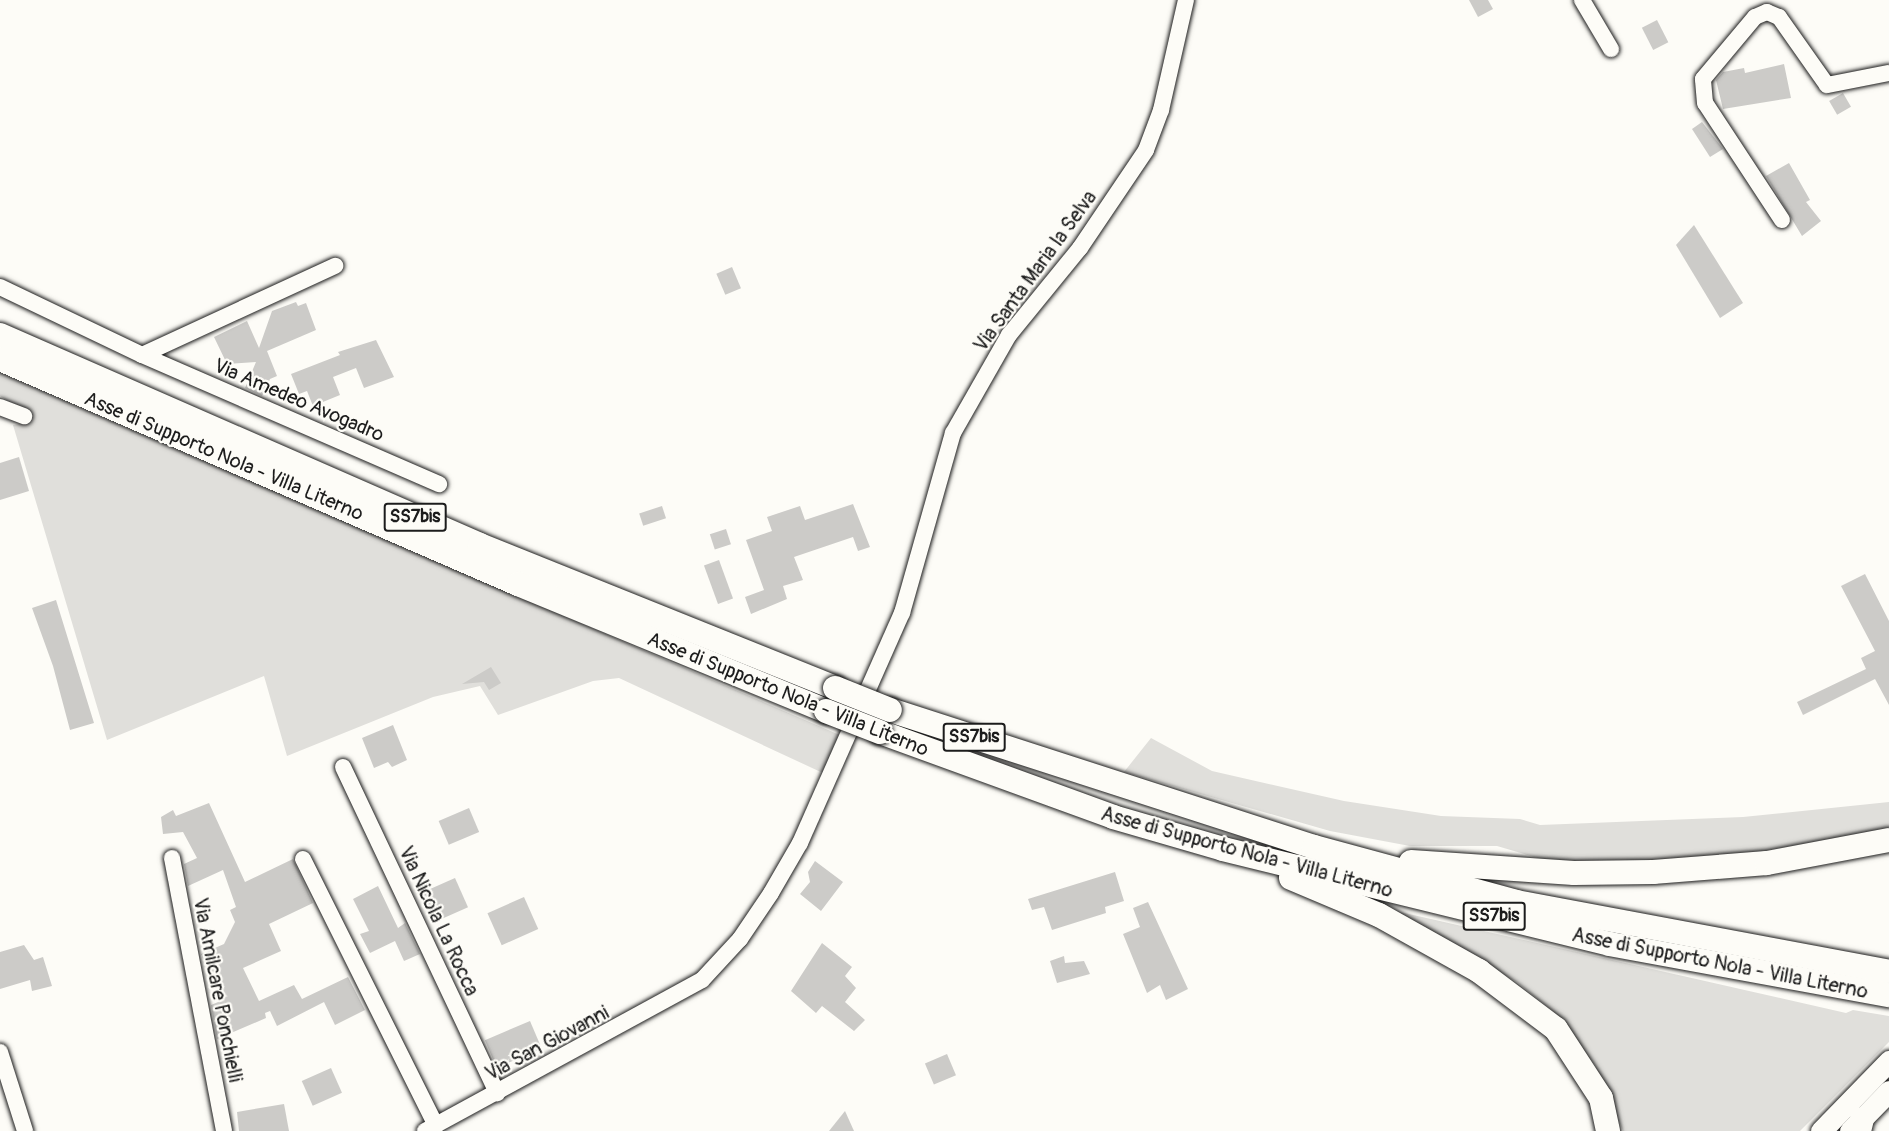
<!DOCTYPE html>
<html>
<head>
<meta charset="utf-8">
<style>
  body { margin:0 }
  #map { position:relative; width:1889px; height:1131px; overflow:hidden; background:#fdfcf7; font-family:Pangolin,sans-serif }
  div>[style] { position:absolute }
  .green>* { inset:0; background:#e0dfdb }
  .building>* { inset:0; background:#cccbc8; transform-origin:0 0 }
  .roads { filter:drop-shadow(0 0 2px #1c1c1c) drop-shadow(0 0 2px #1c1c1c) }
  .minor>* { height:16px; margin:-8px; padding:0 8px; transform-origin:8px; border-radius:8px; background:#fdfcf7 }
  .major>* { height:21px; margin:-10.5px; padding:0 10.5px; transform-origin:10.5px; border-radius:10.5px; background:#fdfcf7 }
  .highway>* { height:24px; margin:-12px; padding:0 12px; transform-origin:12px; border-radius:12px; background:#fdfcf7 }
  .bridges { filter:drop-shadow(0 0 2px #1c1c1c) drop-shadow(0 0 2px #1c1c1c) }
  .highway-bridge>* { height:24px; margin:-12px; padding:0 12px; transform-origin:12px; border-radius:12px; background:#fdfcf7 }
  span { translate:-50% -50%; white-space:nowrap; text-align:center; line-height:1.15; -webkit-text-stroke:4.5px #fdfcf7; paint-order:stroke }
  .shield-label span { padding:2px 4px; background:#fdfcf7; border:2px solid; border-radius:4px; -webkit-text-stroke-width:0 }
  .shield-label { font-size:18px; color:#1c1c1c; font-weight:700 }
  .street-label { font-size:20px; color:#1c1c1c }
</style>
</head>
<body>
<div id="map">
  <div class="green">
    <div style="clip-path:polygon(0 373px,842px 736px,825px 774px,619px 678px,593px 681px,498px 715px,480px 686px,433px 697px,287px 756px,264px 676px,107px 740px,13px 425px,26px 423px,33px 415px,0 396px)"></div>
    <div style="clip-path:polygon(1151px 738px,1212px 771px,1344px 801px,1441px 816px,1520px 819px,1540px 825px,1743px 817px,1889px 802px,1889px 829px,1735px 856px,1626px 863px,1541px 859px,1497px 846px,1410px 846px,1330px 831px,1124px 772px)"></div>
    <div style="clip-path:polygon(1391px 910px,1846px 1013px,1853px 1010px,1889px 1016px,1889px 1042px,1800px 1131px,1623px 1131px,1595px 1065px,1553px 1011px,1517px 982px)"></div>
  </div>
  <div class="building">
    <div style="clip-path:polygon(1469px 0,1488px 0,1493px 9px,1478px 17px)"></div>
    <div style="left:1657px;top:20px;width:25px;height:17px;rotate:63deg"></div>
    <div style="clip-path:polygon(1784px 64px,1791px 98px,1723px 109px,1716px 80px,1723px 72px,1744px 68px,1745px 73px)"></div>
    <div style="left:1843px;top:93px;width:16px;height:16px;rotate:60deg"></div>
    <div style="clip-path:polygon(1702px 122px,1723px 149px,1710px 157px,1692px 129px)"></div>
    <div style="clip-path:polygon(1789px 163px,1810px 200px,1806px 202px,1821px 221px,1802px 236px,1766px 176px)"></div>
    <div style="clip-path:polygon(1694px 225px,1743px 303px,1720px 318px,1676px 245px)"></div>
    <div style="left:732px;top:267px;width:23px;height:17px;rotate:67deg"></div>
    <div style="clip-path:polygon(296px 302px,298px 306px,306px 303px,316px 330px,267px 351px,277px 376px,270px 379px,262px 396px,245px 388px,256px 362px,227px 364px,214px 337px,247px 321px,259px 348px,272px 311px)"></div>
    <div style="clip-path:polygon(376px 340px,394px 377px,364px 388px,356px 368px,333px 377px,340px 395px,313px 406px,307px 391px,299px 394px,291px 374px,340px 355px,338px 352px)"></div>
    <div style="clip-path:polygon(19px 457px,29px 491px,0 500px,0 463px)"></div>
    <div style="clip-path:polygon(853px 504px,870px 547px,858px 551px,853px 537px,794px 557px,803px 580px,783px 586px,787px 599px,751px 614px,745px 597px,764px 590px,746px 540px,772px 531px,767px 517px,800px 506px,805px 520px)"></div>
    <div style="left:662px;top:506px;width:13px;height:24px;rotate:72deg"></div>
    <div style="left:726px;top:529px;width:16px;height:17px;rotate:72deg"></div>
    <div style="left:719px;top:560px;width:41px;height:16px;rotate:70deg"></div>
    <div style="clip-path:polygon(1865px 574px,1889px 621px,1889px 705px,1875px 679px,1803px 715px,1797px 702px,1866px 669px,1861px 658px,1875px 651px,1841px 586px)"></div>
    <div style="clip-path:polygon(56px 600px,94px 723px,70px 730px,53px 666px,32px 608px)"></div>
    <div style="clip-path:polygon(491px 667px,501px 683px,489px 690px,484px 682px,462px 684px)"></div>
    <div style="clip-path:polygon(393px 725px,407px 760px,392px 767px,388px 762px,374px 768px,362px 738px)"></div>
    <div style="clip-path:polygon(209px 803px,245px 882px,293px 859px,313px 903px,269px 924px,281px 951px,243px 968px,259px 1001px,294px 985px,302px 999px,348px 977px,365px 1010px,335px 1025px,324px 1002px,277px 1026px,270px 1011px,265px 1013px,266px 1018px,217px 1039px,211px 1005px,223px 1000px,201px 954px,224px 944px,235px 922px,230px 910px,236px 907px,223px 870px,188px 886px,184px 864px,197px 858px,183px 832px,163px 834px,161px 817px,173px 810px,176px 816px)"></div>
    <div style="left:469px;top:808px;width:26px;height:33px;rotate:67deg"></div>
    <div style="clip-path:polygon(815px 861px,843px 882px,821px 911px,800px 894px,810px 882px,808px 872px)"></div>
    <div style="clip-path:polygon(1115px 872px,1124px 901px,1105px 907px,1106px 913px,1052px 930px,1044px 907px,1032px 910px,1028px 899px)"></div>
    <div style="left:455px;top:878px;width:32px;height:39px;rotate:66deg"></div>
    <div style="clip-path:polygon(378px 886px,398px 928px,405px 923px,420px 954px,404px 961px,395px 941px,370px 953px,360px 934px,369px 931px,353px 899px)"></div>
    <div style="left:524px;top:897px;width:35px;height:40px;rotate:66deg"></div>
    <div style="clip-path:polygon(1148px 902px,1188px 989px,1166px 1000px,1160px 985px,1147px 993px,1123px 934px,1140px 927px,1133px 908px)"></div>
    <div style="clip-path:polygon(822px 943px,852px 967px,845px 976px,856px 988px,845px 1002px,865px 1020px,854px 1031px,822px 1006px,816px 1013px,791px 991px)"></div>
    <div style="clip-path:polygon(24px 945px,34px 960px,43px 957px,52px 986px,32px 991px,30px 980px,0 989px,0 952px)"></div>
    <div style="clip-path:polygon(1064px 956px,1065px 963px,1084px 961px,1090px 974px,1057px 983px,1050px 961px)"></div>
    <div style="left:530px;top:1021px;width:30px;height:49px;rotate:67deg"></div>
    <div style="left:947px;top:1054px;width:23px;height:24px;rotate:67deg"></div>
    <div style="left:331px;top:1068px;width:27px;height:32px;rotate:66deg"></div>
    <div style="clip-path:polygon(284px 1104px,289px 1131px,239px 1131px,237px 1112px)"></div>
    <div style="clip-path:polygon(845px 1111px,854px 1131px,829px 1131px)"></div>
  </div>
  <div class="roads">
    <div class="minor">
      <div style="left:1582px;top:0;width:57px;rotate:59.4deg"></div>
      <div style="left:1782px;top:220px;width:140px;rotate:-123.3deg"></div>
      <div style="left:1705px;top:103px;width:24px;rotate:-95deg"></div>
      <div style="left:1703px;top:79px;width:81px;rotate:-50deg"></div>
      <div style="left:1755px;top:17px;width:13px;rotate:-23deg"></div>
      <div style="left:1767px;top:12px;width:13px;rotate:23deg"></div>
      <div style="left:1779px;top:17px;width:83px;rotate:54.8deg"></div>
      <div style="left:1827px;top:85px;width:63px;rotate:-11deg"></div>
      <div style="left:0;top:287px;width:157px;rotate:25.6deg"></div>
      <div style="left:142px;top:355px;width:324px;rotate:23.5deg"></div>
      <div style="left:142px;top:355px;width:213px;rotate:-24.8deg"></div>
      <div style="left:0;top:407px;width:26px;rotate:21deg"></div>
      <div style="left:343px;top:767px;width:361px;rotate:64.7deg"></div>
      <div style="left:172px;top:858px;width:278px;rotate:79.2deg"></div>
      <div style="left:303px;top:859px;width:298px;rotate:63.5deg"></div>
      <div style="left:0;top:1052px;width:83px;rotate:72.4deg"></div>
      <div style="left:425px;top:1131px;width:315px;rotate:-28.6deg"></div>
      <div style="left:702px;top:980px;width:56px;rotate:-47.2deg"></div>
      <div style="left:740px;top:939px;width:55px;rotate:-56deg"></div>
      <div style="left:771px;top:893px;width:58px;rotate:-59.9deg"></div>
      <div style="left:800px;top:843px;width:252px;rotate:-66.1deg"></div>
      <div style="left:902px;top:613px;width:187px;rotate:-74.2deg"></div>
      <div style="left:953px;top:433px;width:113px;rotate:-60.3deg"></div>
      <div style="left:1009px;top:335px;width:112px;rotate:-50.8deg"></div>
      <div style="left:1080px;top:248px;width:118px;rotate:-56deg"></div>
      <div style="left:1146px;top:150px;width:43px;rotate:-69.4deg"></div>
      <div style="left:1161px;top:110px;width:113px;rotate:-77.2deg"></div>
    </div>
    <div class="major">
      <div style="left:1821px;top:1131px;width:98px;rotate:-45.8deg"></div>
      <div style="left:1850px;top:1131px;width:56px;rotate:-45.7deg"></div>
    </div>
    <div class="highway">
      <div style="left:0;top:335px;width:524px;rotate:23.63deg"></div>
      <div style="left:480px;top:545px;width:383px;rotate:21.9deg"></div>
      <div style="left:0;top:359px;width:565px;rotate:23.48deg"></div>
      <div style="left:518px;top:584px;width:333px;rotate:22.4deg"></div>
      <div style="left:890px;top:710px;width:446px;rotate:17.9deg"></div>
      <div style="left:1314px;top:847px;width:209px;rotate:15.2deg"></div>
      <div style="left:1516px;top:902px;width:380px;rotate:10.6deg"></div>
      <div style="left:880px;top:732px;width:248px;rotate:20deg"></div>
      <div style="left:1113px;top:817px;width:115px;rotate:16.2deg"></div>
      <div style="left:1223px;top:849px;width:398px;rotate:13.8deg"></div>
      <div style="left:1610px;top:944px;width:284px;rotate:10.4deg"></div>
      <div style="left:1411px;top:862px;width:163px;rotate:3.9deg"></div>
      <div style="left:1574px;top:873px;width:79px;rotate:-0.7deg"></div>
      <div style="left:1653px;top:872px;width:114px;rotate:-4.5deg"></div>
      <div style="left:1767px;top:863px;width:124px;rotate:-10.7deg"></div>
      <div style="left:1291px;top:878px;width:95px;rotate:22.8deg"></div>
      <div style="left:1379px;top:915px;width:115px;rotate:29.2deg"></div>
      <div style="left:1479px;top:971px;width:96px;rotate:37deg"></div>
      <div style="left:1556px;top:1029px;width:82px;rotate:56.9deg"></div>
      <div style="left:1601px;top:1098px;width:34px;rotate:78deg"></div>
      <div style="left:1859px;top:1131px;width:12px;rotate:-76deg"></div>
    </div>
  </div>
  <div class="bridges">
    <div class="highway-bridge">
      <div style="left:835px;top:688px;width:59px;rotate:21.8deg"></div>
      <div style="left:826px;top:711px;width:58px;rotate:21.3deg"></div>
    </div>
  </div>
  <div class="shield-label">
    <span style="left:415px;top:517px">SS7bis</span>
    <span style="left:974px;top:737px">SS7bis</span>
    <span style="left:1494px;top:916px">SS7bis</span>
  </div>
  <div class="street-label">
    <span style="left:1035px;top:271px;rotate:-54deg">Via Santa Maria la Selva</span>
    <span style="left:299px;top:400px;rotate:23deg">Via Amedeo Avogadro</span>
    <span style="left:224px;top:456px;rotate:23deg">Asse di Supporto Nola - Villa Literno</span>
    <span style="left:788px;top:694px;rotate:22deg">Asse di Supporto Nola - Villa Literno</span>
    <span style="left:1247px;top:852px;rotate:15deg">Asse di Supporto Nola - Villa Literno</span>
    <span style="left:439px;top:921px;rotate:65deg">Via Nicola La Rocca</span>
    <span style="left:1720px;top:963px;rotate:11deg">Asse di Supporto Nola - Villa Literno</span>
    <span style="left:218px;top:990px;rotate:79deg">Via Amilcare Ponchielli</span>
    <span style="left:547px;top:1043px;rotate:-28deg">Via San Giovanni</span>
  </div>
</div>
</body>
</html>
